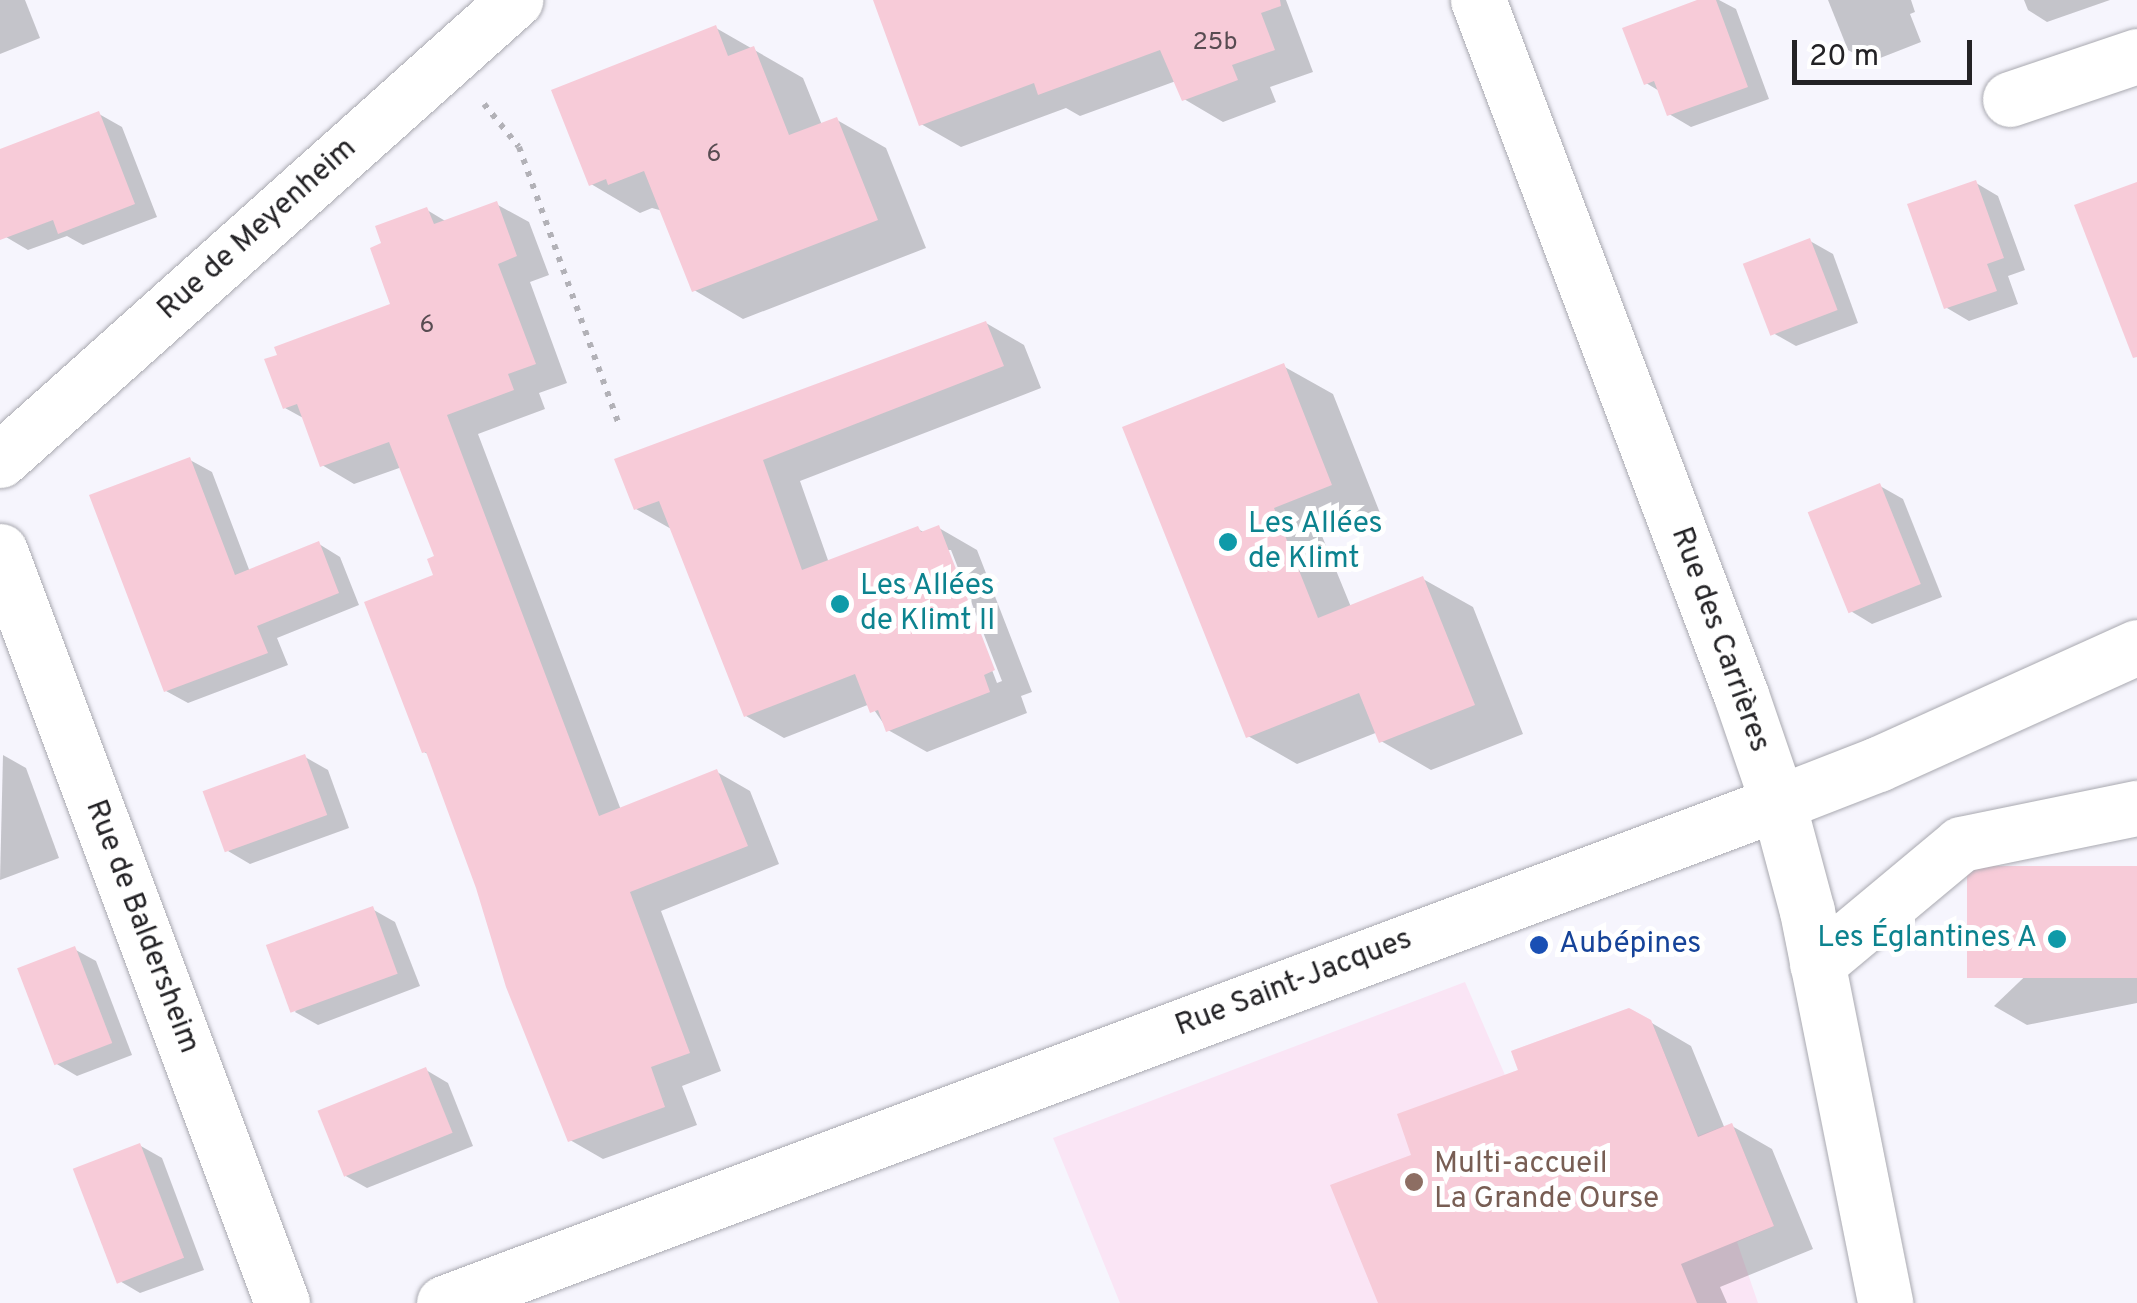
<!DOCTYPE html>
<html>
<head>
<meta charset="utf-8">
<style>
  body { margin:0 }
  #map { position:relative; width:2137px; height:1303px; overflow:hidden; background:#f6f5fd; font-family:Overpass,sans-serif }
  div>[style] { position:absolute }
  .education>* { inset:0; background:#fae5f5 }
  .shadow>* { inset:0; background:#0003 }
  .building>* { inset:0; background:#f7cbd8; transform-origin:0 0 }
  .path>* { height:6px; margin-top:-3px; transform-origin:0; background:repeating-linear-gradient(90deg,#b2b1b7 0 5px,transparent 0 13px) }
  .roads { filter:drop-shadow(0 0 2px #a9a9b0) drop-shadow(0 0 2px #a9a9b0) }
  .minor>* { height:55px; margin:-27.5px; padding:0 27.5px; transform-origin:27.5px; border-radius:27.5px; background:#fff }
  .dots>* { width:28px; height:28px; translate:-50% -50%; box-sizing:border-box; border:5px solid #fff; border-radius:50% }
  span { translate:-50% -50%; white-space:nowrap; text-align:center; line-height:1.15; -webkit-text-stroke:10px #fff; paint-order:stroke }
  .number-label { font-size:25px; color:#584c52 }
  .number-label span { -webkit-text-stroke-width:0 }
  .street-label { font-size:30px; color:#232225 }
  .culture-label { font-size:30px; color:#0d838f }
  .left { translate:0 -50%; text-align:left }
  .right { translate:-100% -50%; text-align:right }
  .transit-label { font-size:30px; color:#164399 }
  .education-label { font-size:30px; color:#785e54 }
  .scale { position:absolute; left:1792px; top:40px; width:180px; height:45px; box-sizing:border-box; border:5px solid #232225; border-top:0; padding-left:12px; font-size:30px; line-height:35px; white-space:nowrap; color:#232225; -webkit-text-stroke:8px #fff; paint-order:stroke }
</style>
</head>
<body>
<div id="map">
  <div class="education">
    <div style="clip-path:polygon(1465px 982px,1505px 1075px,1518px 1070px,1511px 1051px,1629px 1008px,1651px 1020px,1698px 1136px,1732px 1123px,1774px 1226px,1737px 1242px,1758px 1303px,1120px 1303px,1053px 1138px)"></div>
  </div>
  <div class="shadow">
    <div style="clip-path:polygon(0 0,25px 0,40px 38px,0 54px)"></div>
    <div style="clip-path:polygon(876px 0,1286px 0,1313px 72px,1270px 87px,1276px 102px,1223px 122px,1184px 99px,1176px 81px,1080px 116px,1066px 108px,961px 147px,921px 124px)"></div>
    <div style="clip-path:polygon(1704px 0,1719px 0,1736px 9px,1769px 99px,1691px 127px,1669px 114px,1661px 92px,1646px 83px)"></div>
    <div style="clip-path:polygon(1828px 0,1911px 0,1915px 12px,1910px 14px,1921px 42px,1870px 62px,1848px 50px)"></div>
    <div style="clip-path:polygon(2024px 0,2110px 0,2047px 22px,2028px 10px)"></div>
    <div style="clip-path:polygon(716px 28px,803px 78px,822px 125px,837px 120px,886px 148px,926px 248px,743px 319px,694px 290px,663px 211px,652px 208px,640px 213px,591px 184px)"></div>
    <div style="clip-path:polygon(99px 114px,122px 127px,157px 217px,83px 245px,67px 236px,28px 250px,6px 237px,0 222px,0 152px)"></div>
    <div style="clip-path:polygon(1976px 183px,1998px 196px,2025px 270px,2008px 276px,2018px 304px,1969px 321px,1947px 308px)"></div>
    <div style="clip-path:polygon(496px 204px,529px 222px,549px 275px,530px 282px,567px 383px,539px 393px,545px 409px,478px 434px,621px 810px,717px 772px,750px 791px,779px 864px,661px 911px,721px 1071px,682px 1086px,697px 1125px,603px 1159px,570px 1140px,430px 755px,424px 752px,438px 558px,402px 467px,354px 484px,322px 465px,305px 419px,285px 408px,394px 306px,427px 210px,447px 222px)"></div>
    <div style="clip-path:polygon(1810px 241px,1833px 254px,1858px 323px,1796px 346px,1773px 333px)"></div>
    <div style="clip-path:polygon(evenodd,986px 323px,1024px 345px,1041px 388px,800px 481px,829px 563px,918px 529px,925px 533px,939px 528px,977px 550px,1032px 692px,1021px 696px,1027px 713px,927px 752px,888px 730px,870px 704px,784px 738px,746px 716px,673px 530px,636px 509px,986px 323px,946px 550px,951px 550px,1002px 681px,997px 683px,946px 550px)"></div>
    <div style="clip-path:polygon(1283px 366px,1333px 394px,1380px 513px,1322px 536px,1351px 607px,1423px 579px,1473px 607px,1523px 734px,1431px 770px,1381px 741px,1378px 732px,1297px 764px,1248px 736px)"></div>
    <div style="clip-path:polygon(190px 460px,212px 472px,250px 572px,319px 544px,340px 557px,359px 605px,277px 638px,288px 665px,188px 703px,166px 691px)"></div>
    <div style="clip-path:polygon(1880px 486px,1903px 499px,1942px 597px,1872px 624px,1849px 610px)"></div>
    <div style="clip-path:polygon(3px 755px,26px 768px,59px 858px,0 880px)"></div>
    <div style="clip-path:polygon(305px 757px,328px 770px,349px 828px,250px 864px,228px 851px)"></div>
    <div style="clip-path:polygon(2137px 869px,2137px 1003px,2027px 1025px,1994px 1006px)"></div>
    <div style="clip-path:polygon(372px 909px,395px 922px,420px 986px,318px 1025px,295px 1012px)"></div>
    <div style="clip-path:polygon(74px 949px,96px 961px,132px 1055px,77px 1076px,55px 1063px)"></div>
    <div style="clip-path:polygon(1650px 1022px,1691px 1046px,1725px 1129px,1732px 1126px,1772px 1149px,1813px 1249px,1720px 1287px,1727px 1303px,1381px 1303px,1415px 1157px)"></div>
    <div style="clip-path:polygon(426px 1070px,448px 1083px,473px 1146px,367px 1188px,344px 1175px)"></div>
    <div style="clip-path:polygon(139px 1145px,162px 1158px,204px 1270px,140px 1293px,118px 1280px)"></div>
  </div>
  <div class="building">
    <div style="clip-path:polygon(873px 0,1280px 0,1281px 6px,1261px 13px,1275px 50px,1232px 65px,1238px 80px,1182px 101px,1160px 50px,1038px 95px,1034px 83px,919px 126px)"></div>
    <div style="clip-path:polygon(1697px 0,1716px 0,1748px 87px,1667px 116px,1654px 81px,1644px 85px,1622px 28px)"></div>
    <div style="clip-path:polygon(716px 25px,728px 56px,754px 46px,789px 135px,837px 117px,878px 220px,692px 292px,644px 171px,608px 185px,606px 179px,589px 186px,551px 90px)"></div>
    <div style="clip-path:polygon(99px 111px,135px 204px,58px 234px,53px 220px,0 240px,0 149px)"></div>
    <div style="clip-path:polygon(1976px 180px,2004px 258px,1987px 264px,1997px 291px,1944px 309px,1907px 204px)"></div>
    <div style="clip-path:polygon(2137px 182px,2137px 357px,2133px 358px,2074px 205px)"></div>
    <div style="clip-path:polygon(497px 201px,517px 256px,498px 264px,536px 364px,508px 374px,514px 390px,447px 415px,599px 816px,717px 769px,748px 846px,630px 892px,690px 1053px,651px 1067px,665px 1107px,568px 1142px,506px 987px,476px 888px,426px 752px,422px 753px,364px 602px,433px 575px,427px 559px,434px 556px,389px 442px,320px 467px,297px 404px,283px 409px,264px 359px,277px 355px,274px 347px,390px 304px,370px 248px,381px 243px,375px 226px,427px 207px,434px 224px)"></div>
    <div style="left:1810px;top:238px;width:77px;height:72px;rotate:69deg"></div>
    <div style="clip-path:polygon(986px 321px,1004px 366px,763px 460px,802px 570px,918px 526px,921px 532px,939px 525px,995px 670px,984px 675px,990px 692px,886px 732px,878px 710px,870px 713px,855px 674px,744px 717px,659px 501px,634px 510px,614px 459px)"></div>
    <div style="clip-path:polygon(1284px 363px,1332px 485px,1274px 508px,1318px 618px,1423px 576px,1475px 705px,1379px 743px,1359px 693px,1246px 738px,1122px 427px)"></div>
    <div style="clip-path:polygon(190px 457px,235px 575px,319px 541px,339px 593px,257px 626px,268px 653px,164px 692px,89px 495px)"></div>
    <div style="left:1880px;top:483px;width:109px;height:78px;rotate:68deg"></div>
    <div style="left:305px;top:754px;width:65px;height:109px;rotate:70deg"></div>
    <div style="left:2137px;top:866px;width:112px;height:170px;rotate:90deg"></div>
    <div style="left:373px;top:906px;width:72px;height:114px;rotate:70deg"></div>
    <div style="left:75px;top:946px;width:104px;height:62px;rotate:69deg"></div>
    <div style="clip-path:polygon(1629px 1008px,1651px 1020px,1698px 1137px,1732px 1123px,1774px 1226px,1681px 1264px,1697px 1303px,1378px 1303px,1330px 1185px,1411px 1155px,1397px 1114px,1518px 1070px,1511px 1051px)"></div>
    <div style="left:426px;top:1067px;width:71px;height:117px;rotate:68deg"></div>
    <div style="left:140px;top:1143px;width:123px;height:72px;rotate:69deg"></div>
  </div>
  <div class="path">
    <div style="left:484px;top:104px;width:55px;rotate:50.9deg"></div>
    <div style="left:519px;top:147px;width:292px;rotate:70.2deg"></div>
  </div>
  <div class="roads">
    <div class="minor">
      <div style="left:1478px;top:0;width:743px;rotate:69.27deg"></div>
      <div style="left:1741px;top:695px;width:114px;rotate:71.1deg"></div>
      <div style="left:1778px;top:803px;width:112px;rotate:75deg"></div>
      <div style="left:1807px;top:911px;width:400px;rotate:78.7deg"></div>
      <div style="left:2010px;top:99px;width:134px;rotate:-18.7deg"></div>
      <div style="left:0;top:460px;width:691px;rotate:-41.77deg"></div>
      <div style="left:0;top:551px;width:803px;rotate:69.44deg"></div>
      <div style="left:1817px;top:964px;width:187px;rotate:-39.8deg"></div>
      <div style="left:1961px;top:844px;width:180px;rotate:-11.6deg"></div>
      <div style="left:444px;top:1303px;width:1425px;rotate:-20.55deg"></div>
      <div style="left:1778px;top:803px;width:107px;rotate:-21.3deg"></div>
      <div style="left:1878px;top:764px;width:284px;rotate:-24.3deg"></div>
    </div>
  </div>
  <div class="dots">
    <div style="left:1228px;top:542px;background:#0f9aa8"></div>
    <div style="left:840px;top:604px;background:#0f9aa8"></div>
    <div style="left:2057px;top:939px;background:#0f9aa8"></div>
    <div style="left:1539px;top:945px;background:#1a4fb4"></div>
    <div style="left:1414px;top:1182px;background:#8d6e63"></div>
  </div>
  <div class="number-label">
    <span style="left:1215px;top:43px">25b</span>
    <span style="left:714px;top:155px">6</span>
    <span style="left:427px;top:326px">6</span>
  </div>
  <div class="street-label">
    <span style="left:258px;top:230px;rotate:-42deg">Rue de Meyenheim</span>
    <span style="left:1719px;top:640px;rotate:70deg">Rue des Carrières</span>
    <span style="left:141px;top:927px;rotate:69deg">Rue de Baldersheim</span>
    <span style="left:1294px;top:984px;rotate:-21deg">Rue Saint-Jacques</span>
  </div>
  <div class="culture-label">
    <span class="left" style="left:1248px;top:542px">Les Allées<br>de Klimt</span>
    <span class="left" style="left:860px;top:604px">Les Allées<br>de Klimt II</span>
    <span class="right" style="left:2037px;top:939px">Les Églantines A</span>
  </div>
  <div class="transit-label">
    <span class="left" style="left:1559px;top:945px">Aubépines</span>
  </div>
  <div class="education-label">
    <span class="left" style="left:1434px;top:1182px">Multi-accueil<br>La Grande Ourse</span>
  </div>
  <div class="scale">20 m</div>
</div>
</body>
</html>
